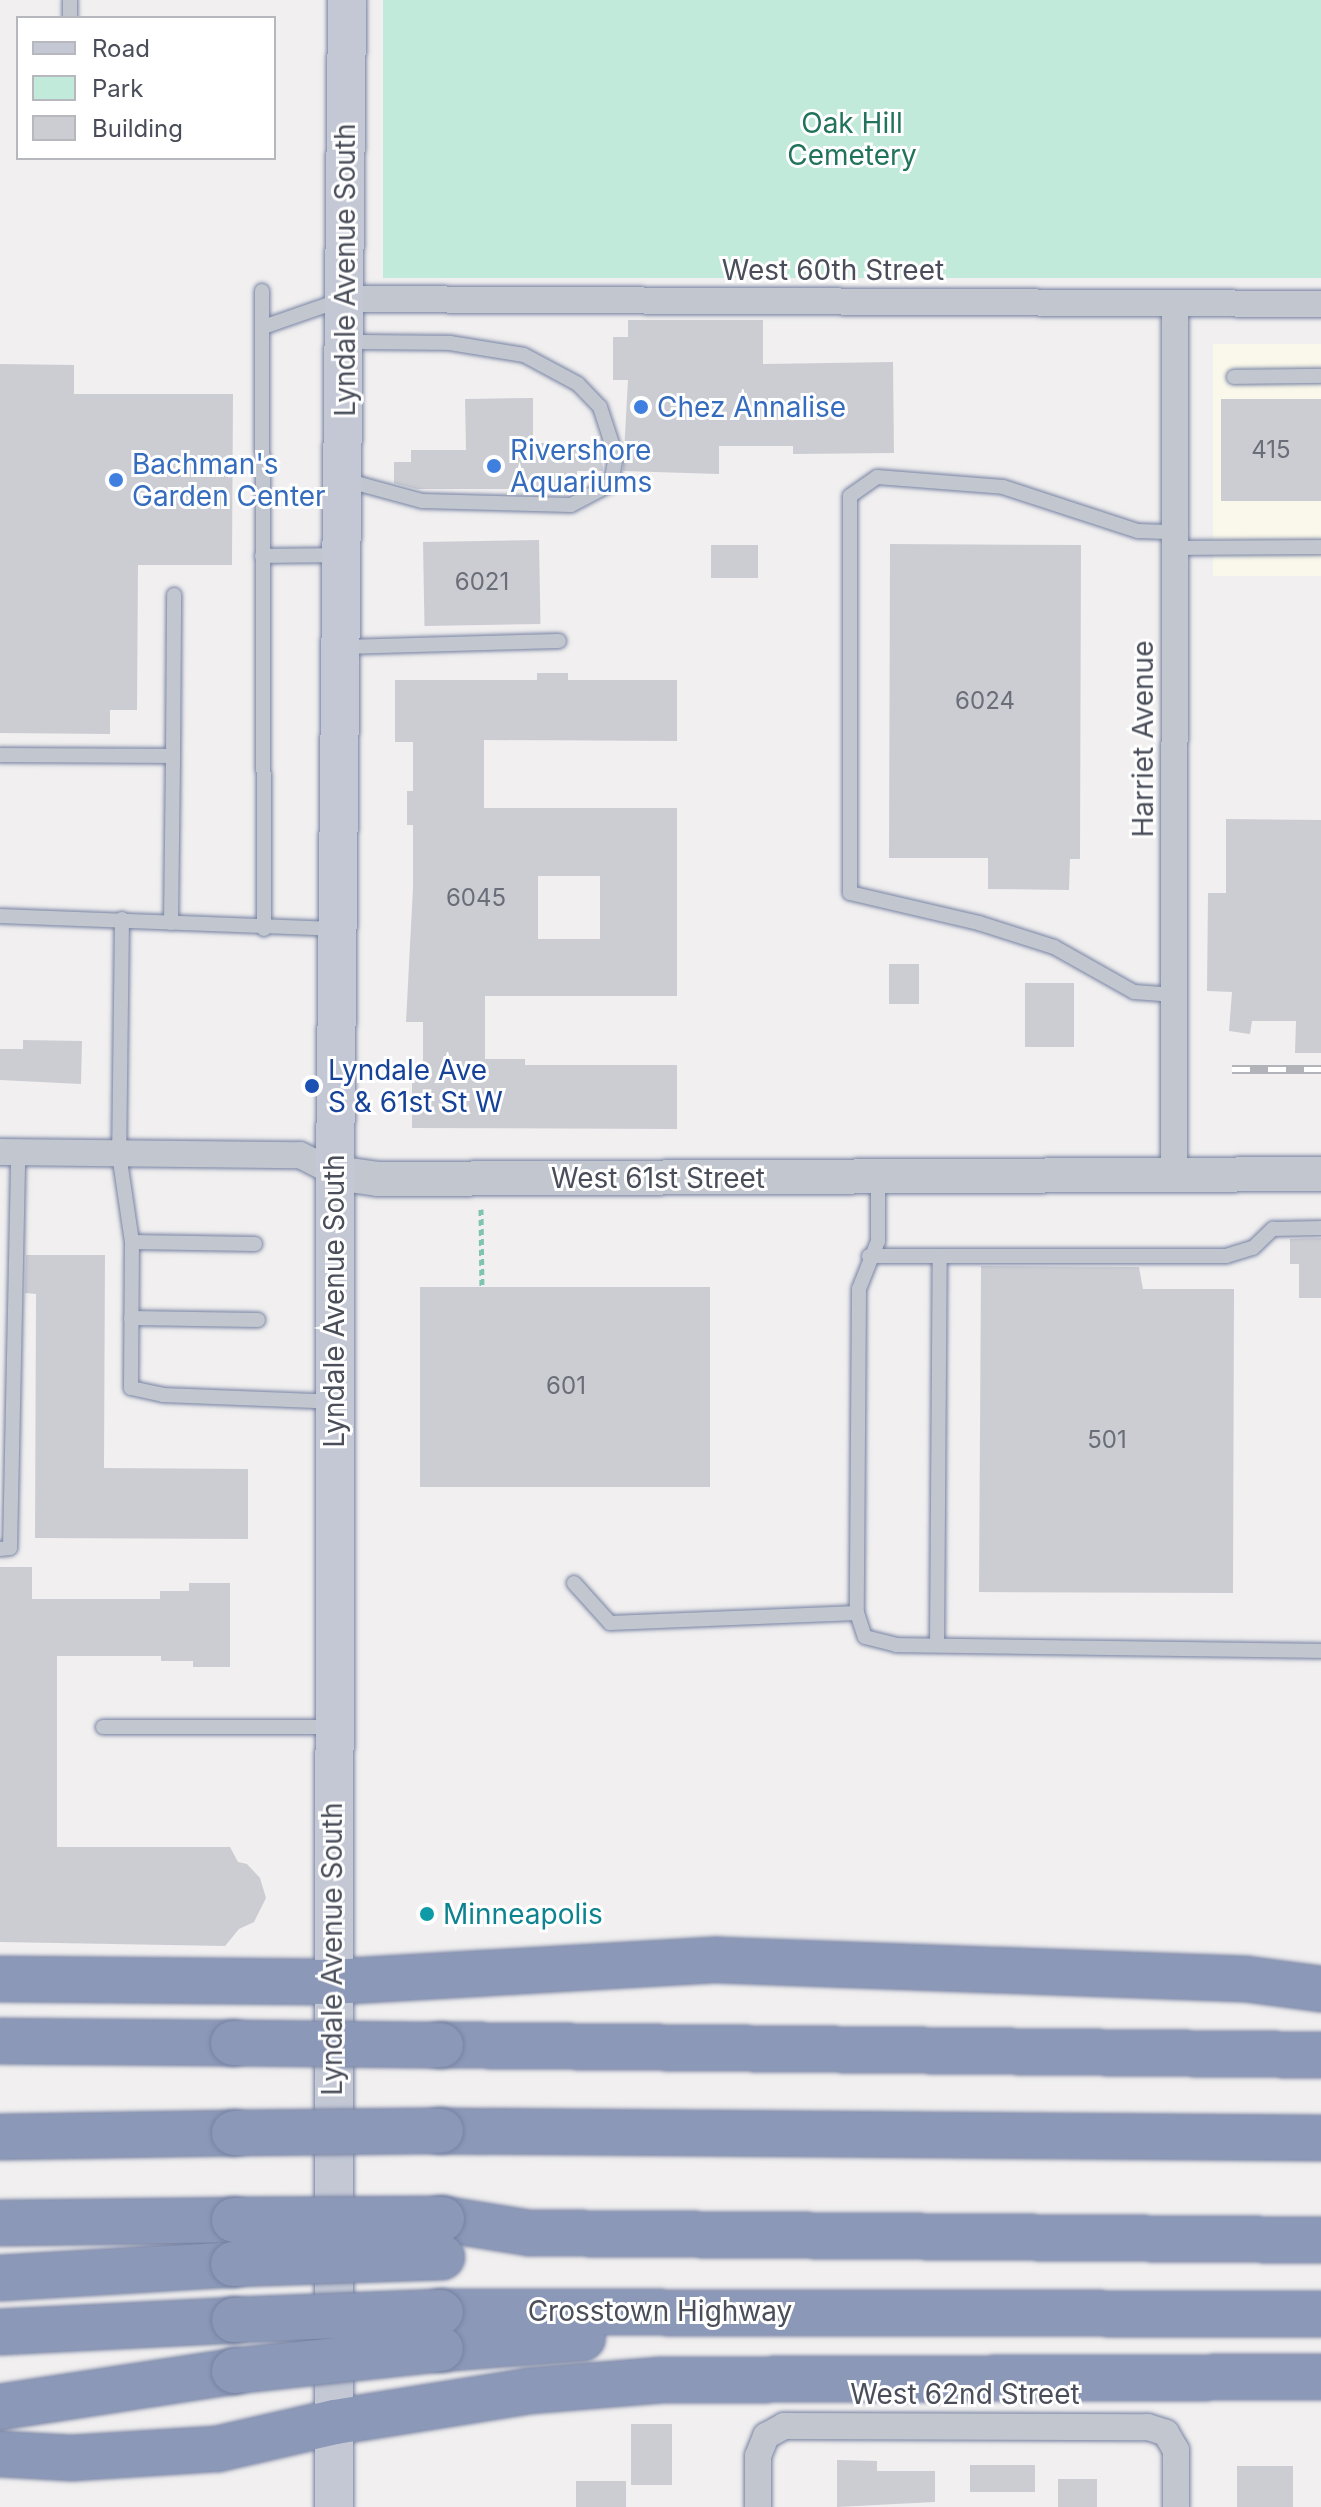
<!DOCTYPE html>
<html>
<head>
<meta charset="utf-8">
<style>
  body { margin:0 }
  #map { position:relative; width:1321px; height:2507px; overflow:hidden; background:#f1efef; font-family:Inter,sans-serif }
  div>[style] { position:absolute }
  .commercial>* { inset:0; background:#faf8ea; transform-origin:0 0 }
  .green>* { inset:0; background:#c2eada; transform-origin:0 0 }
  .building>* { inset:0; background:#cccdd3; transform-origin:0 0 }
  .path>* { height:5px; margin-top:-2.5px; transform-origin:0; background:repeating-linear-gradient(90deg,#7ec4b0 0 6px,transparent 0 10px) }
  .roads { filter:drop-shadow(0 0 2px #7783a3) drop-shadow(0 0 2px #7783a3) }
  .service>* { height:14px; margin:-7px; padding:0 7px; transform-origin:7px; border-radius:7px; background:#c1c6cf }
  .minor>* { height:26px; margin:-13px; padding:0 13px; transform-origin:13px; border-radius:13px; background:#c1c6cf }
  .tertiary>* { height:34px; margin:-17px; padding:0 17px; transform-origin:17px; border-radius:17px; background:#c1c6cf }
  .secondary>* { height:38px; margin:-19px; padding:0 19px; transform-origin:19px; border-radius:19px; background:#c4c8d5 }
  .motorway>* { height:44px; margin:-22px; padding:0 22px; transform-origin:22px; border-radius:22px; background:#8c98b8 }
  .rail>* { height:9px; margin-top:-4.5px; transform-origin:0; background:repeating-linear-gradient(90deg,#fff 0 18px,#b2b3b8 0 36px); box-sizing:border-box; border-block:2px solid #b2b3b8 }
  .bridges { filter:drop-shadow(0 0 2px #7783a3) drop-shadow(0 0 2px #7783a3) }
  .motorway-bridge>* { height:44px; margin:-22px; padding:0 22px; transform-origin:22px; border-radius:22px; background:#8c98b8 }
  .dots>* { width:22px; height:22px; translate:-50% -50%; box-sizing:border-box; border:4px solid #fff; border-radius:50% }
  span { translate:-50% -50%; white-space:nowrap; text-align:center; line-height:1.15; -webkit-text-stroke:6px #fff; paint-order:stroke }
  .number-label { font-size:24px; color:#6a6e78 }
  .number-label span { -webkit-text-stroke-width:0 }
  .park-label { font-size:28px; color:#22735b }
  .street-label { font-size:28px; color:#494e5a }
  .shop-label { font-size:28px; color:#366cbe }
  .left { translate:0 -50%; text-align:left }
  .transit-label { font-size:28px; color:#164399 }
  .culture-label { font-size:28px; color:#0d838f }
  .legend { position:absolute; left:16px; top:16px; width:260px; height:144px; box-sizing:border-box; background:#fff; border:2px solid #b6b8bd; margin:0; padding:10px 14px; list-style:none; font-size:24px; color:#494e5a }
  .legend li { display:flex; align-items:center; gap:16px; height:40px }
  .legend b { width:40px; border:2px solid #b6b8bd }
</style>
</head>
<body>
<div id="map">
  <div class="commercial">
    <div style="left:1213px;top:344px;width:108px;height:232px"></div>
  </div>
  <div class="green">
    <div style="left:383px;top:0;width:938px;height:278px"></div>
  </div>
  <div class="building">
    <div style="clip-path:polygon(628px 320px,763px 320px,763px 364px,893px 362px,894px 453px,793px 454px,793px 446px,719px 446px,719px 474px,623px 471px,628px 380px,613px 380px,613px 337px,628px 337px)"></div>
    <div style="clip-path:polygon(0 364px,74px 365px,74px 394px,233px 394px,232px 565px,138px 565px,137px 710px,110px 710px,110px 734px,0 733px)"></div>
    <div style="clip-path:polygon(533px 398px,533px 443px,601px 443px,603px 471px,577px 471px,577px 489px,417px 489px,394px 483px,394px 462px,411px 462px,411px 450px,466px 450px,465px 399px)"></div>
    <div style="left:1321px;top:399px;width:102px;height:100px;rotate:90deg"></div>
    <div style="left:539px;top:540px;width:84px;height:116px;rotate:89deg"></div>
    <div style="clip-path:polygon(890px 544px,1081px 545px,1080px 859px,1070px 859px,1069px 890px,988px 889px,988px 858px,889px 858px)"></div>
    <div style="left:711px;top:545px;width:47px;height:33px"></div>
    <div style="clip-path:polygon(evenodd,537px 673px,568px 673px,568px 680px,677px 680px,677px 741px,484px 740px,484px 808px,677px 808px,677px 996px,485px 996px,485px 1059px,525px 1059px,525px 1065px,677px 1065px,677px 1129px,412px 1128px,412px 1071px,423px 1071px,423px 1022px,406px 1022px,413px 888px,413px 825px,407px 825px,407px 791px,413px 791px,413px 742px,395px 742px,395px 680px,537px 680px,537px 673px,538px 876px,600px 876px,600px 939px,538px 939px,538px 876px)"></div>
    <div style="clip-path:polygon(1226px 819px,1321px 820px,1321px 1053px,1295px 1053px,1296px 1021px,1252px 1021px,1250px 1034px,1229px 1031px,1232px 992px,1207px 991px,1208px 893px,1226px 893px)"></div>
    <div style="left:889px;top:964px;width:30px;height:40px"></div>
    <div style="left:1025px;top:983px;width:49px;height:64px"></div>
    <div style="clip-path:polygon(23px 1040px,82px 1041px,81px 1084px,0 1080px,0 1049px,23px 1049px)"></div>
    <div style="clip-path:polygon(1321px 1238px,1321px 1298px,1299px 1298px,1299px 1264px,1290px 1264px,1290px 1239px)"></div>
    <div style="clip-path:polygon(26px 1255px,105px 1255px,104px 1468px,248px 1469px,248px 1539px,35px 1538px,36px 1294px,25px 1293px)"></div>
    <div style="clip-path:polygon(981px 1266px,1139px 1267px,1143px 1289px,1234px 1289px,1233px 1593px,979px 1592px)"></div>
    <div style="left:420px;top:1287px;width:290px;height:200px"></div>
    <div style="clip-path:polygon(0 1567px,32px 1567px,32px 1599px,160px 1599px,160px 1591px,189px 1591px,189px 1583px,230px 1583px,230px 1667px,193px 1667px,193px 1661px,161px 1661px,161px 1656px,57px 1656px,57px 1847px,230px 1847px,238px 1862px,247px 1864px,260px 1878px,266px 1898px,254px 1922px,239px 1929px,225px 1946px,0 1942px)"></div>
    <div style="left:631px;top:2424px;width:41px;height:61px"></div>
    <div style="clip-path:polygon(837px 2460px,877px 2461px,877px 2471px,935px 2471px,935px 2502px,837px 2507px)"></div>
    <div style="left:970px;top:2465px;width:65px;height:27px"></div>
    <div style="left:1293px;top:2466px;width:41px;height:56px;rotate:90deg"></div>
    <div style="left:1058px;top:2479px;width:39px;height:28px"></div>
    <div style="left:576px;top:2481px;width:50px;height:26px"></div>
  </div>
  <div class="path">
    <div style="left:481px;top:1209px;width:78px;rotate:89.3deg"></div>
  </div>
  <div class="roads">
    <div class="service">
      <div style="left:70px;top:18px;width:18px;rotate:-90deg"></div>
      <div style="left:262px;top:291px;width:638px;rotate:89.82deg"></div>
      <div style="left:266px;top:326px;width:79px;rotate:-19.1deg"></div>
      <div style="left:1234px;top:377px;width:87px;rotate:-0.7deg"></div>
      <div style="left:345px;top:480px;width:80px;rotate:15.3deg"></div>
      <div style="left:422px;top:501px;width:149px;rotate:1.5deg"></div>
      <div style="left:571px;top:505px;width:45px;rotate:-27.7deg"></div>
      <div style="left:611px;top:484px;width:28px;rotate:-80deg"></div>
      <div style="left:616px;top:456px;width:52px;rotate:-108.1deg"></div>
      <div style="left:600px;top:407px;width:32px;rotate:-134deg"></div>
      <div style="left:578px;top:384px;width:61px;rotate:-151.8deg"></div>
      <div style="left:524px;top:355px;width:75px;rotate:-170.8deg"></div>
      <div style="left:450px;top:343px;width:104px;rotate:-179.4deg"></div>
      <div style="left:1175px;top:548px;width:146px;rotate:-0.4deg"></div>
      <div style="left:262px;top:556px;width:80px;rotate:-0.7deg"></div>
      <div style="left:342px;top:647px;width:217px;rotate:-1.6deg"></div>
      <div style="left:0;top:755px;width:173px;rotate:0.3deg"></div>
      <div style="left:173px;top:756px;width:161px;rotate:-89.6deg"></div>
      <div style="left:0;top:916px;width:335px;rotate:2.2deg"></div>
      <div style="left:122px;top:919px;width:235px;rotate:90.7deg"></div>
      <div style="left:119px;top:1154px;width:89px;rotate:81.6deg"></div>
      <div style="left:132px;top:1242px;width:146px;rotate:90.4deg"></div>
      <div style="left:131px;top:1388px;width:33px;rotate:12deg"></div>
      <div style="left:163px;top:1395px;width:171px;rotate:2.3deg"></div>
      <div style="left:171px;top:923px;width:167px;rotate:-89.3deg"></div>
      <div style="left:1175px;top:995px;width:41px;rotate:-175.8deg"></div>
      <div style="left:1134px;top:992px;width:92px;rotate:-150.6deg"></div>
      <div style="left:1054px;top:947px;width:79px;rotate:-162.3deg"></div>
      <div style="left:979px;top:923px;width:132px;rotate:-166.9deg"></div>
      <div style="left:850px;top:893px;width:397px;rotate:-90deg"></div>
      <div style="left:850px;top:496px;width:33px;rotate:-35deg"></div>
      <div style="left:877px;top:477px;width:126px;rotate:4.5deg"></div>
      <div style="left:1003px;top:487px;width:142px;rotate:18.1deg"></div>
      <div style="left:1138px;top:531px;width:37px;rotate:2deg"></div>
      <div style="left:878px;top:1178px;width:63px;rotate:90deg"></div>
      <div style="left:878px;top:1241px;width:52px;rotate:111.6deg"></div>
      <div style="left:859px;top:1289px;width:324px;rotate:90.4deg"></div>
      <div style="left:857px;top:1613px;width:25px;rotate:72deg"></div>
      <div style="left:865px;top:1637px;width:32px;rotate:14deg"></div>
      <div style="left:896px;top:1645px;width:425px;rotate:0.8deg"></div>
      <div style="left:132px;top:1242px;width:123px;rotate:0.9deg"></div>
      <div style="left:869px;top:1256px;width:357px"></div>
      <div style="left:1226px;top:1256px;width:28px;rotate:-17deg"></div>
      <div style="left:1253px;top:1248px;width:28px;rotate:-44deg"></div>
      <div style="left:1273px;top:1229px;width:48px;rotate:-1.2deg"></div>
      <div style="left:131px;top:1318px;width:127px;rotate:0.9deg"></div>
      <div style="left:0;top:1549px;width:10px;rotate:-6deg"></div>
      <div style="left:10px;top:1548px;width:396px;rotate:-88.8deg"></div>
      <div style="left:574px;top:1583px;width:54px;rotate:48deg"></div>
      <div style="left:610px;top:1623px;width:247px;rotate:-2.3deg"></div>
      <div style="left:937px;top:1645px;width:389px;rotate:-89.6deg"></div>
      <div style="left:103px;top:1727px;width:229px"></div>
    </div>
    <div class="minor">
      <div style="left:346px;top:299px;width:975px;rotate:0.29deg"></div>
      <div style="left:0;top:1152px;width:300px;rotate:0.6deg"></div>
      <div style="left:300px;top:1155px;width:39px;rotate:27deg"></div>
      <div style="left:1174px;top:1175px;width:871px;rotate:-89.93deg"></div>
      <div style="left:758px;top:2507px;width:51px;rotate:-90deg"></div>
      <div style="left:758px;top:2456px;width:22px;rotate:-68deg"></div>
      <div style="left:766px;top:2436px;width:21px;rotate:-29deg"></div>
      <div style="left:784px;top:2426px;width:364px;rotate:0.2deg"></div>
      <div style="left:1148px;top:2427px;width:19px;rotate:18deg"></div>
      <div style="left:1166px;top:2433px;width:20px;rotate:60deg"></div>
      <div style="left:1176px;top:2450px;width:57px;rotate:90deg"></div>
    </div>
    <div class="tertiary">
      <div style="left:335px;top:1173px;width:43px;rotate:7.9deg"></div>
      <div style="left:378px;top:1179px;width:943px;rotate:-0.3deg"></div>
    </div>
    <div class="secondary">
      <div style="left:334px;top:2507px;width:1334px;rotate:-89.96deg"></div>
      <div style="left:335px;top:1173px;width:1173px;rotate:-89.41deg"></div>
    </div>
    <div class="motorway">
      <div style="left:0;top:1979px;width:331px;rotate:0.5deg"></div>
      <div style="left:331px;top:1982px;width:387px;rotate:-3.3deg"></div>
      <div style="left:717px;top:1960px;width:529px;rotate:2.06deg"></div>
      <div style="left:1246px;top:1979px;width:76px;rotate:7.6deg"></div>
      <div style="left:0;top:2041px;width:233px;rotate:0.5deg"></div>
      <div style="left:441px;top:2045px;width:880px;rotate:0.65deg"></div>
      <div style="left:441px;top:2131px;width:880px;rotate:0.46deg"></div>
      <div style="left:0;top:2137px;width:234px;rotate:-1deg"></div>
      <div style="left:442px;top:2219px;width:88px;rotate:9.1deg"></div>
      <div style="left:529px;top:2233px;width:792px;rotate:0.51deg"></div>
      <div style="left:0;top:2223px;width:234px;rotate:-0.7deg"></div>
      <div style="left:0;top:2278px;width:233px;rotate:-3.4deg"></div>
      <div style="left:441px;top:2312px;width:880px;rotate:0.13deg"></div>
      <div style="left:0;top:2332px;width:234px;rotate:-2.9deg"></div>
      <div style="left:441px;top:2349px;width:142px;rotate:-4.4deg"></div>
      <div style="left:0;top:2407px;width:237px;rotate:-8.7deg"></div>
      <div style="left:0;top:2454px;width:72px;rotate:3.2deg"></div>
      <div style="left:72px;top:2458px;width:145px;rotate:-3.6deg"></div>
      <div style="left:217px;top:2449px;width:121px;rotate:-12.9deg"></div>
      <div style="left:335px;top:2422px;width:195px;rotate:-9.1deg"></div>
      <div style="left:528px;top:2391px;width:134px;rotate:-4.7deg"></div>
      <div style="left:662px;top:2380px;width:659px;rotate:-0.26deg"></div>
    </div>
  </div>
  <div class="rail">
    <div style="left:1232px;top:1069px;width:89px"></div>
  </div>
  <div class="bridges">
    <div class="motorway-bridge">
      <div style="left:233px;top:2043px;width:208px;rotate:0.6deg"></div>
      <div style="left:234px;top:2133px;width:207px;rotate:-0.6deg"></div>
      <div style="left:234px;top:2220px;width:208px;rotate:-0.3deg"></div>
      <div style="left:233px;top:2264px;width:209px;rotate:-1.9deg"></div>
      <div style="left:234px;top:2320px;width:207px;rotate:-2.2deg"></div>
      <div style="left:234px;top:2371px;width:208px;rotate:-6.1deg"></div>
    </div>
  </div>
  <div class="dots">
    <div style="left:641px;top:407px;background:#3f7fe0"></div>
    <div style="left:494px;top:466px;background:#3f7fe0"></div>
    <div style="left:116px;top:480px;background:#3f7fe0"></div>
    <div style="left:312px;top:1086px;background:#1a4fb4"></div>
    <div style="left:427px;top:1914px;background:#0f9aa8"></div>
  </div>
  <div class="number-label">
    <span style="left:1271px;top:450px">415</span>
    <span style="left:482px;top:582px">6021</span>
    <span style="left:985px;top:701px">6024</span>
    <span style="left:476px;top:898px">6045</span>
    <span style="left:566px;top:1386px">601</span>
    <span style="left:1107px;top:1440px">501</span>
  </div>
  <div class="park-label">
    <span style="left:852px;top:139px">Oak Hill<br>Cemetery</span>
  </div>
  <div class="street-label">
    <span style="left:345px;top:270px;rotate:-90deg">Lyndale Avenue South</span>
    <span style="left:833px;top:270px">West 60th Street</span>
    <span style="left:1143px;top:739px;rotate:-90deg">Harriet Avenue</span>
    <span style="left:658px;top:1178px">West 61st Street</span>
    <span style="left:334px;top:1301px;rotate:-90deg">Lyndale Avenue South</span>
    <span style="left:332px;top:1949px;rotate:-90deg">Lyndale Avenue South</span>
    <span style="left:660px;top:2311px">Crosstown Highway</span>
    <span style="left:965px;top:2394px">West 62nd Street</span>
  </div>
  <div class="shop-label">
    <span class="left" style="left:657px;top:407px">Chez Annalise</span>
    <span class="left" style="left:510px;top:466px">Rivershore<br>Aquariums</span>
    <span class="left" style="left:132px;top:480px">Bachman's<br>Garden Center</span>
  </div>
  <div class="transit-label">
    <span class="left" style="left:328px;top:1086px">Lyndale Ave<br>S &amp; 61st St W</span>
  </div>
  <div class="culture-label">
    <span class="left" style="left:443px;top:1914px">Minneapolis</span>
  </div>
  <ul class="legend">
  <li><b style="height:10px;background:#c4c8d5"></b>Road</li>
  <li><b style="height:22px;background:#c2eada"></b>Park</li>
  <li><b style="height:22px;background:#cccdd3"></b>Building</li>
  </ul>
</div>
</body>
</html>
